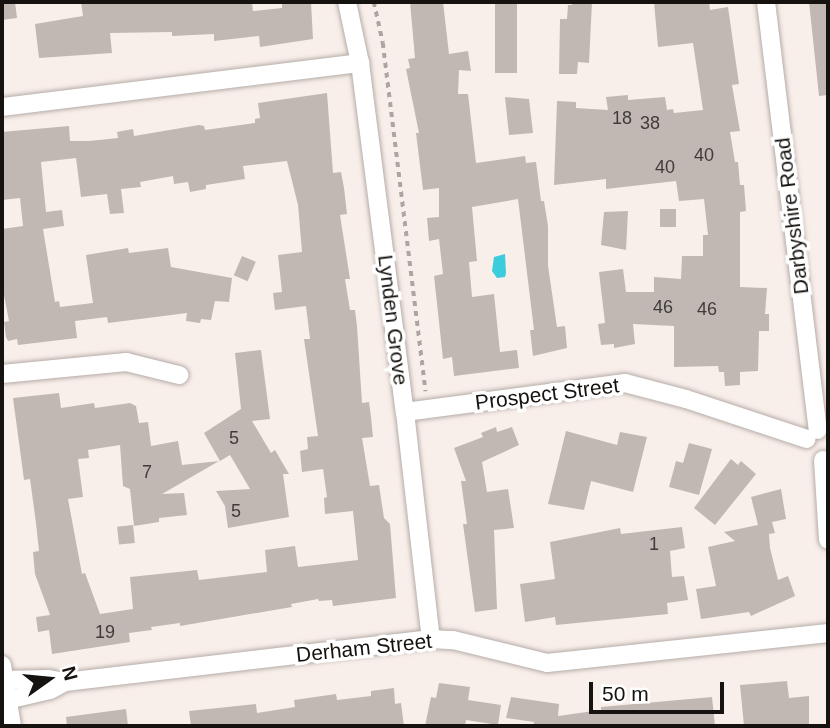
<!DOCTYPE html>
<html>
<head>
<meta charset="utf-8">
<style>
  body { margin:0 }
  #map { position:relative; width:830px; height:728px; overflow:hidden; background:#f9efea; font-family:Helvetica,sans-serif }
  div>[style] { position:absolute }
  .water>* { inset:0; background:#3bcddc }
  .building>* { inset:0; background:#c1b8b3; transform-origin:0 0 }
  .path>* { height:3.5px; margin-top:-1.75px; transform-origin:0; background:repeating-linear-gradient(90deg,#aca5a1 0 5px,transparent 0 10px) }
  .roads { filter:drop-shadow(0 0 2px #b5aca8) drop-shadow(0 0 2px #b5aca8) }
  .street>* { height:18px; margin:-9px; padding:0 9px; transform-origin:9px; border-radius:9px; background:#fff }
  span { translate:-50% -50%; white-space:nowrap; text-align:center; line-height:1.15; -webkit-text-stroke:7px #fff; paint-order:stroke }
  .number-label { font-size:18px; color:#403c39 }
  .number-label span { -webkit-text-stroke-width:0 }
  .street-label { font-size:21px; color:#151210 }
  .frame { position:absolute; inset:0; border:4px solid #151210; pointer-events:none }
  .north { position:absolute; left:14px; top:644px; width:70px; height:70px; -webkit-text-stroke:5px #fff; paint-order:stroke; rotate:75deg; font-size:19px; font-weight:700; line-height:28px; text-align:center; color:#151210 }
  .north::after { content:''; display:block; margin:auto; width:24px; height:32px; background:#151210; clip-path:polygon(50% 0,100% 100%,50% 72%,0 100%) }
  .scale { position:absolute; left:589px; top:682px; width:135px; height:32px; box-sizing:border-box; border:4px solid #151210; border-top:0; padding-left:9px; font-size:21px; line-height:24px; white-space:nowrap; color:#151210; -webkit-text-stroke:5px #fff; paint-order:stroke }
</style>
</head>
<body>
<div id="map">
  <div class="water">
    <div style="clip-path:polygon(505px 254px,506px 273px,505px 277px,497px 278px,492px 271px,494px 257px)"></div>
  </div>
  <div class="building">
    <div style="clip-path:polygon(2px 2px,15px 2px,17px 18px,2px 20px)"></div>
    <div style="clip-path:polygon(81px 2px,252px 2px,253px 11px,282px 8px,282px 2px,311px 2px,313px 39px,260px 47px,259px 36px,214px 41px,214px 34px,172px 36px,172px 32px,110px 33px,112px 53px,39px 58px,35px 24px,83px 16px)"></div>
    <div style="clip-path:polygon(410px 2px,443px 2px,449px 54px,468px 51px,471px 71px,459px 70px,458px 94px,468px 94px,476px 163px,525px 156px,526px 163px,536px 162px,541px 201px,544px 201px,548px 226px,548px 266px,557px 327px,565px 326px,567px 348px,533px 356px,530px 330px,534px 330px,518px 199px,472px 207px,477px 261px,469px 262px,472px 297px,494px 294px,500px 352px,517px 350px,519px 368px,454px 376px,452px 357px,443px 359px,434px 276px,443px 274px,439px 239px,429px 241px,427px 218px,439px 217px,439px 188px,423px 190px,416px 133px,419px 133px,406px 69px,410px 68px,408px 59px,415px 58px)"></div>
    <div style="left:495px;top:2px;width:22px;height:71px"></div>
    <div style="clip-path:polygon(572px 2px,592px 2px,589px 63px,578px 62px,577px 74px,559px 74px,560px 19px,567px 19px,568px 5px,572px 5px)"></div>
    <div style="clip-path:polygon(654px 2px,709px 2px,710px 10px,728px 7px,739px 84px,732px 85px,740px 131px,730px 132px,735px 162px,738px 162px,740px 185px,744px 185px,746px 211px,740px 212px,740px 287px,767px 288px,765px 314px,769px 314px,769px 331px,759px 331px,758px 371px,740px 372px,740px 385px,725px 386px,724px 372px,719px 372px,718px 366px,674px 367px,674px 326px,633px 324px,635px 344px,614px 348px,614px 344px,601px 345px,598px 324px,605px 323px,599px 272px,623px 269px,626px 292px,654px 292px,654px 277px,681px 279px,682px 256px,703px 256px,703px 235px,708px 235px,704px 199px,679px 201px,676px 181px,606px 189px,606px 179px,554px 185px,557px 101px,576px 102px,576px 108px,608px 110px,606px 97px,628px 95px,628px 100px,665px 97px,667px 110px,673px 109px,674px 113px,703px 110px,693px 43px,658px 47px)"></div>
    <div style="clip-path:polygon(809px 2px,828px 2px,828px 95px,819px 96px)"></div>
    <div style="clip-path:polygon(327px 93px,333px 173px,341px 172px,344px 188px,347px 214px,340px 215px,350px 279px,345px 279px,350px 310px,355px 310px,357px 326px,362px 403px,369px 402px,371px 417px,373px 437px,362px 438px,370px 486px,379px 485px,384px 518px,390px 524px,396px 598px,333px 606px,332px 600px,319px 601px,318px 599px,291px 604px,292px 607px,180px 626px,180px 623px,151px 627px,152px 630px,129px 633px,130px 642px,52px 654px,49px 630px,38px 632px,36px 617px,50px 615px,35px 574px,33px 552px,39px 551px,36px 523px,30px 479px,24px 480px,13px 398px,59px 393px,61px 408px,94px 403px,95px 408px,130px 403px,136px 406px,139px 423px,148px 422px,151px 446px,178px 441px,182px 465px,219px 461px,162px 494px,184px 493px,187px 515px,159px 518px,159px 522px,134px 526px,130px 489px,123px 486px,120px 445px,88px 450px,89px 458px,78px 459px,83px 497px,68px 499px,82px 574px,85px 573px,100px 614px,133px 609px,130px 577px,197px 570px,199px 580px,267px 572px,265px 550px,295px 546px,298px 567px,358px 560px,353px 511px,325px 514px,324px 498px,327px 497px,323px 469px,302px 472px,300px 451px,308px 449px,307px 437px,318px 436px,304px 339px,310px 339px,306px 306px,275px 310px,273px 293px,282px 292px,278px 255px,302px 252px,298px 205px,287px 161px,243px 166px,245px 179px,206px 185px,206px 189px,190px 192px,188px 182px,174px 184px,173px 176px,140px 182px,141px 187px,121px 189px,124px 213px,110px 214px,107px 194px,81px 197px,76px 158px,41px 162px,46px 212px,62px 210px,64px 226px,43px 229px,55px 302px,59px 301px,60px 307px,93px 303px,86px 255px,128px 248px,129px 253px,168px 248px,171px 267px,232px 278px,229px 302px,215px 301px,211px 320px,201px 319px,200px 323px,186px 321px,187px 313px,108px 323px,107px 317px,75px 321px,77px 338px,18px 345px,17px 339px,8px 341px,6px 337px,4px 322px,9px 321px,2px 285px,2px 229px,23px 226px,20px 198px,2px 200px,2px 132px,69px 126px,70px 141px,89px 141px,118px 138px,117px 132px,133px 129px,134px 136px,199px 125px,204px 126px,205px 130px,255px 123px,255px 119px,260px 118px,258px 103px)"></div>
    <div style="clip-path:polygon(505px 97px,529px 99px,533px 133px,509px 135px)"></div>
    <div style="left:676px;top:209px;width:18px;height:16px;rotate:90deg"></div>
    <div style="clip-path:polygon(628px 211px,626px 250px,601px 245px,604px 212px)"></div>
    <div style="left:242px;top:256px;width:15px;height:21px;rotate:23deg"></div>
    <div style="clip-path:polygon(261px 350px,270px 419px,252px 421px,271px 453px,275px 450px,289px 474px,283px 474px,289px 517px,228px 528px,225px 506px,216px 491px,250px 489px,230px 455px,220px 461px,204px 433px,241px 409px,235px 353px)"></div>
    <div style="clip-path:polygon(496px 427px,497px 432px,512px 427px,519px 445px,482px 462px,487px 492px,508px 489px,514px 528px,494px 530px,497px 609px,475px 612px,463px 524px,467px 524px,461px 481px,466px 481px,454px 448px,483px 437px,481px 433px)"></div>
    <div style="clip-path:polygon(566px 431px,617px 445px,620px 432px,647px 437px,633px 492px,591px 481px,584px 510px,548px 504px)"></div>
    <div style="clip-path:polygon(689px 443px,712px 449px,699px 495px,669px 487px,676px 461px,683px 463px)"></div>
    <div style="clip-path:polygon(731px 459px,738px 465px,741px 461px,756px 474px,715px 525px,694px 508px)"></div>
    <div style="clip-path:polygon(781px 489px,786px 519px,772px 522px,775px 533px,769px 534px,770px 548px,778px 580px,788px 576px,795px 596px,751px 616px,749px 612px,701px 619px,696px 589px,716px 586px,708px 547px,735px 541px,724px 532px,758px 525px,751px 497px)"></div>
    <div style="left:133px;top:525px;width:18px;height:16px;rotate:84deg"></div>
    <div style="clip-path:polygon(682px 527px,685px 548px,670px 551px,672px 577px,684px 576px,688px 600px,667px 603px,668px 614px,556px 625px,555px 617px,525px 622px,520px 584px,555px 579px,550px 542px,620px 528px,621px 534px)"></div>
    <div style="clip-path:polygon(787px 681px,789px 698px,809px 696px,809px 726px,744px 726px,740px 685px)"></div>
    <div style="clip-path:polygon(439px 683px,470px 687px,468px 700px,501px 705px,498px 725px,466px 720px,465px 726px,425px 726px,431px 697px,436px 698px)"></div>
    <div style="clip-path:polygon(394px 688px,395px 704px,401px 703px,404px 726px,191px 726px,189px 711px,256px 704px,257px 713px,295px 707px,294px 700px,336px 694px,337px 700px,371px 696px,371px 691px)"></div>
    <div style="clip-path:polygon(511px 697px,559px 704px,558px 716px,601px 710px,601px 707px,712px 697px,715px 726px,533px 726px,534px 722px,506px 718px)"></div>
    <div style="clip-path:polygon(126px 709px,128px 726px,67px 726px,66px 717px)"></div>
  </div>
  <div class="path">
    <div style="left:374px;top:2px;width:42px;rotate:77.6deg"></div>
    <div style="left:383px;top:43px;width:351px;rotate:83deg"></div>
  </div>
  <div class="roads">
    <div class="street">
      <div style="left:347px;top:2px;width:62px;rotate:78deg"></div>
      <div style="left:360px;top:63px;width:352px;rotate:82.7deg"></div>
      <div style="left:405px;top:412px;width:228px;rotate:83.5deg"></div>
      <div style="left:766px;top:2px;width:431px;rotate:83.1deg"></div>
      <div style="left:2px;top:107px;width:361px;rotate:-7deg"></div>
      <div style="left:2px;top:374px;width:125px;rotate:-5.5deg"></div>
      <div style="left:126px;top:362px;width:55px;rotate:13.8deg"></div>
      <div style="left:405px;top:412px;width:222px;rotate:-7.5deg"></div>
      <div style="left:625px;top:383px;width:63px;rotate:14.7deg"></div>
      <div style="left:686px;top:399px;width:127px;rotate:18.3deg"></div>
      <div style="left:823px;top:460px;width:80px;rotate:86.4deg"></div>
      <div style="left:2px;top:665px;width:62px;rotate:80.7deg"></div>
      <div style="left:4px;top:680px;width:44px;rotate:-1.3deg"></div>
      <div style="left:48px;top:679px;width:17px;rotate:10deg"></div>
      <div style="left:65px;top:682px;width:369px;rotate:-6.7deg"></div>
      <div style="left:431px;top:639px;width:22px;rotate:3deg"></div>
      <div style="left:453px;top:640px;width:97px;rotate:13.7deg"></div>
      <div style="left:547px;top:663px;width:283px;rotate:-6.1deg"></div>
      <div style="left:7px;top:700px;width:44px;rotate:-13.1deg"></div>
      <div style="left:50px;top:690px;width:17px;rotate:-28deg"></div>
    </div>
  </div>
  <div class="number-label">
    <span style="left:622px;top:118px">18</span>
    <span style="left:650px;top:123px">38</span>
    <span style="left:704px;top:155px">40</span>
    <span style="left:665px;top:167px">40</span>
    <span style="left:663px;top:307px">46</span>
    <span style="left:707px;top:309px">46</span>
    <span style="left:234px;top:438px">5</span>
    <span style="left:147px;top:472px">7</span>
    <span style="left:236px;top:511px">5</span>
    <span style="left:654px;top:544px">1</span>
    <span style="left:105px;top:632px">19</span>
  </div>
  <div class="street-label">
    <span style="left:792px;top:216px;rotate:-97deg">Darbyshire Road</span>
    <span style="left:393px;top:320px;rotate:83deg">Lynden Grove</span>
    <span style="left:547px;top:394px;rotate:-7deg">Prospect Street</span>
    <span style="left:364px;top:648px;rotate:-6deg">Derham Street</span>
  </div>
  <div class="frame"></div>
  <div class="north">N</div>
  <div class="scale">50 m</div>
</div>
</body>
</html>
